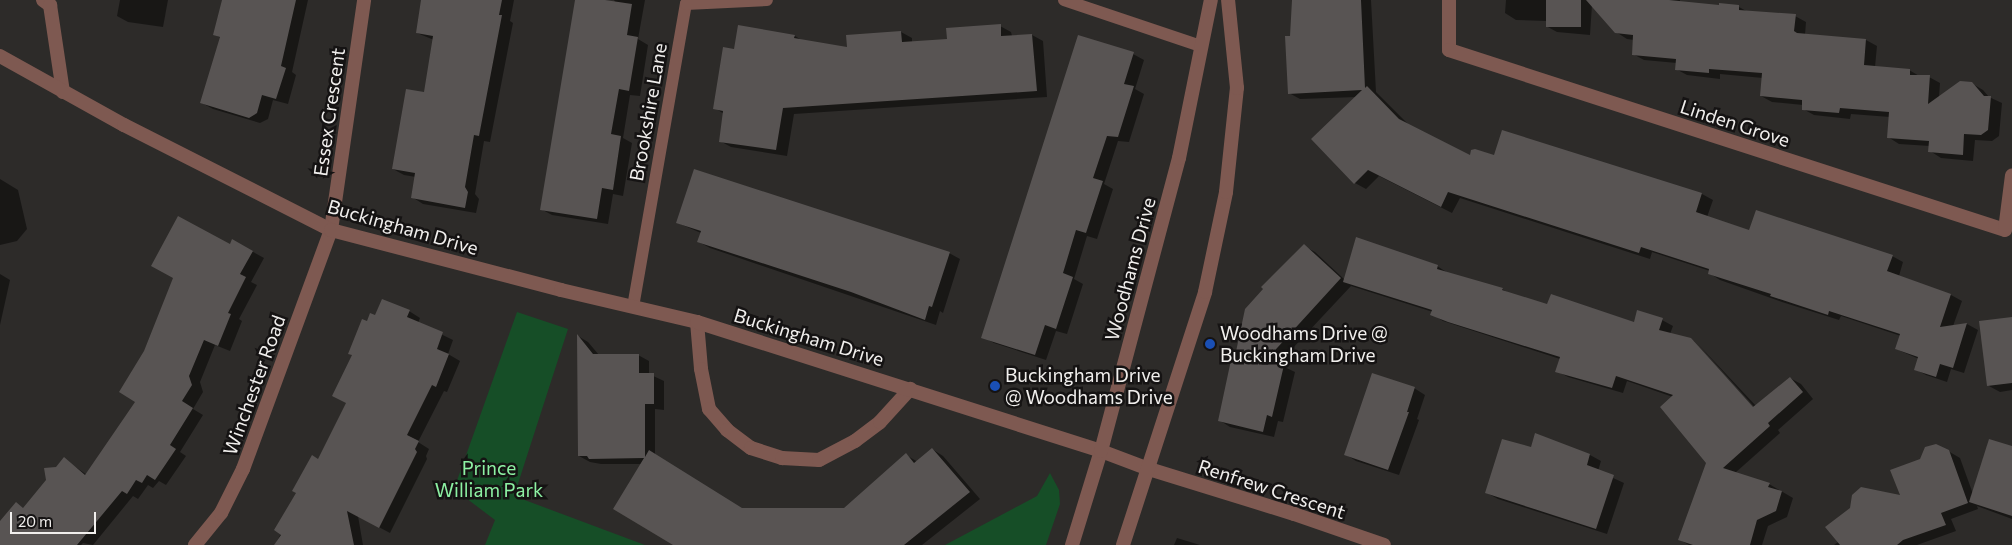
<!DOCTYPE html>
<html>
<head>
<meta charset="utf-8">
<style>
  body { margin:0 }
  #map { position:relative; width:2012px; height:545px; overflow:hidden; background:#2d2b29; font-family:Commissioner,sans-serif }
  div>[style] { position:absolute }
  .green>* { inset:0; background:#164e27 }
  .shadow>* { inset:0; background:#0007 }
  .building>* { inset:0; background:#585453; transform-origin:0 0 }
  .service>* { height:12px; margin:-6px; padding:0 6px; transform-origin:6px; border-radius:6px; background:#7e5951 }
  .minor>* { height:14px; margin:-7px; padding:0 7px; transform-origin:7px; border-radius:7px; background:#7e5951 }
  .tertiary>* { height:14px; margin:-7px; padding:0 7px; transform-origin:7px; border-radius:7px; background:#7e5951 }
  .dots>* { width:14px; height:14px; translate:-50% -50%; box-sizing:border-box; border:2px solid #151313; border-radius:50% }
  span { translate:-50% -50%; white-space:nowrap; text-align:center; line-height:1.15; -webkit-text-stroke:5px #151313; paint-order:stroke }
  .street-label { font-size:19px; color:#f1efed }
  .poi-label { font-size:19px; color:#f1efed }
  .left { translate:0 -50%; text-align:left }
  .park-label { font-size:19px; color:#8df1a3 }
  .scale { position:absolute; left:10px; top:512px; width:86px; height:22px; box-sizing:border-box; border:2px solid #f1efed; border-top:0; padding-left:6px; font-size:15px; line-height:18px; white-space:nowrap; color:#f1efed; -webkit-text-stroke:4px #151313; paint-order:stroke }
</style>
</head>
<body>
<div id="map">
  <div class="green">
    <div style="clip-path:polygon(517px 312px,568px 329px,514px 496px,645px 545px,485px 545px,495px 520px,454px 489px)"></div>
    <div style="clip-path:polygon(1050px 473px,1059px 490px,1060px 504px,1046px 545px,945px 545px,1037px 496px)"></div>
  </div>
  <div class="shadow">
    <div style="clip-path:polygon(120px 0,168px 0,163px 27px,128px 22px,117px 16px)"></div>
    <div style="clip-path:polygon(223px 0,308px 0,292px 72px,296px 75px,288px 104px,273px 100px,268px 119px,260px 123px,213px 109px,202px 103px,221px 38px,215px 35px)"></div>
    <div style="clip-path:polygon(423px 0,514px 0,510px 21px,513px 23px,490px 142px,484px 141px,475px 194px,479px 199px,476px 213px,423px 204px,412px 197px,416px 177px,404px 175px,393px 169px,425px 94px,434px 40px,417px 33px)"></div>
    <div style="clip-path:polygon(576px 0,616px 3px,614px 0,645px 0,638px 39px,648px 45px,640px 96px,630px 95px,623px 138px,632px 143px,623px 196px,613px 194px,608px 224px,552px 215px,541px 209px)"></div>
    <div style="clip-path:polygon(1294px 0,1371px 0,1376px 92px,1409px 125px,1471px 157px,1495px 156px,1702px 194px,1713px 200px,1707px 217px,1750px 231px,1892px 256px,1903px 262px,1899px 276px,1951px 295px,1962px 301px,1953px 326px,1967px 324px,1978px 330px,1964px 373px,1951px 369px,1947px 382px,1926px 375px,1915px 369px,1919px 359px,1896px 349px,1901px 336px,1841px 316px,1839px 320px,1782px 302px,1720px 280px,1709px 273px,1710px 271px,1652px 252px,1650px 259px,1460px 198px,1452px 213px,1379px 176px,1366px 189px,1355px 183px,1357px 97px,1300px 99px,1289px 93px)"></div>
    <div style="clip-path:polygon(1506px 0,1680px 0,1680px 3px,1739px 7px,1748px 12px,1795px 16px,1806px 22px,1805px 35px,1866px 40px,1877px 46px,1875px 67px,1909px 70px,1921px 77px,1929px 77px,1940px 83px,1939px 97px,1971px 83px,1983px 90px,1989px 97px,2002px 103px,1999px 136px,1992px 141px,1975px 140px,1973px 161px,1941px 158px,1930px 151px,1930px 146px,1899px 144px,1888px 137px,1890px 117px,1851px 114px,1850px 119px,1814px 115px,1803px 109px,1803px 105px,1772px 102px,1761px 96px,1763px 78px,1720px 74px,1720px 79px,1687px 75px,1676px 69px,1677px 63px,1644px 60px,1633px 54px,1634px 40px,1627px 39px,1616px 32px,1592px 5px,1590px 35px,1557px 32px,1546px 26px,1546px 21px,1516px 20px,1505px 13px)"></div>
    <div style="clip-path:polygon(1000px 26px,1011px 32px,1012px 36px,1032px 35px,1043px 41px,1047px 97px,794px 114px,787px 156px,731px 147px,720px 141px,724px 114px,715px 108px,735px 50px,795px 36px,803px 41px,848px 48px,901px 32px,912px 38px,912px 42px,948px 40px)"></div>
    <div style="clip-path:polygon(1133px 54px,1144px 60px,1135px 89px,1144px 94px,1129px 142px,1118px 141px,1104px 184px,1113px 189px,1097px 239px,1087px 236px,1074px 279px,1083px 284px,1067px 334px,1056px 331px,1046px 360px,994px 343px,983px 337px)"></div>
    <div style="clip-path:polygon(0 179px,18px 190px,27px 229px,17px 241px,0 245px)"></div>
    <div style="clip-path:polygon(678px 223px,949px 253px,960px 259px,943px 313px,940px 311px,936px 325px,710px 248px,699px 242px,701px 233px)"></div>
    <div style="clip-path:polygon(233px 241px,264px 258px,251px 282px,257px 285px,239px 319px,242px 321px,230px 351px,215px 345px,200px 382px,203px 392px,193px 409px,203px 415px,180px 452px,186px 456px,166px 485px,159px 481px,153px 488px,148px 485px,138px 499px,133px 496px,93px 545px,83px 543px,81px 545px,0 545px,0 523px,16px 504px,24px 509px,64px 459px,87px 475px,137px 401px)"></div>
    <div style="clip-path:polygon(1304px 246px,1315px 252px,1345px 280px,1437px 266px,1448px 273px,1502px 289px,1512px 295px,1548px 306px,1635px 323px,1662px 320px,1673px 326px,1670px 334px,1695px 342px,1693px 342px,1757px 413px,1758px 411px,1697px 343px,1756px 406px,1790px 378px,1801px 384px,1813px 399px,1778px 430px,1780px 433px,1735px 473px,1769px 484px,1793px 498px,1787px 517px,1768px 526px,1762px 545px,1689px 545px,1680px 540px,1708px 463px,1673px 397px,1627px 381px,1623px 393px,1568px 377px,1557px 371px,1560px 359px,1443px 321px,1432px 314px,1433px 312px,1351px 286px,1278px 364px,1295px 372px,1283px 422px,1278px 421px,1274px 437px,1230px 427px,1219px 420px,1235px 363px)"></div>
    <div style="clip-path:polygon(0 274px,10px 280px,0 325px)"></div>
    <div style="clip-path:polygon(409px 311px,420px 318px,418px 323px,453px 340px,448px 354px,460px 361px,447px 392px,444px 391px,418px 442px,429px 449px,426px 456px,427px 459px,390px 533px,358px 516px,363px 545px,275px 545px,348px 403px,368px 322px,376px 316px)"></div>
    <div style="clip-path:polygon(2012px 318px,2012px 390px,2000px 392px,1989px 386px)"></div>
    <div style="clip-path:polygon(578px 336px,588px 342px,599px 355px,638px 355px,649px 361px,649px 374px,664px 381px,664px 410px,655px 409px,655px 455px,742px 510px,844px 509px,906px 455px,918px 462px,932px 449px,943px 456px,980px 499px,922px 545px,676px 545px,642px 464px,601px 464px,590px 462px,579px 456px)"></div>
    <div style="clip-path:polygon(1414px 388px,1425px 395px,1417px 419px,1419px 420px,1399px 475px,1356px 461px,1345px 454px)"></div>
    <div style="clip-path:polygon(1536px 435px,1590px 455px,1601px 461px,1598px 471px,1624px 483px,1607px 534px,1498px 499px,1487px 493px,1531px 449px)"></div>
    <div style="clip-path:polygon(2012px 448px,2012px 519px,1977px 506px,1978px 509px,1951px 519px,1956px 531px,1917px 545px,1834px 545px,1902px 497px,1948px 451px,1960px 458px,1973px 494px)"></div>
    <div style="clip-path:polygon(1177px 538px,1200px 545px,1174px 545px)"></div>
  </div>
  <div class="building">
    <div style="clip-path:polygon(222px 0,296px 0,281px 66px,286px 68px,276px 99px,262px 95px,257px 113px,249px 118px,200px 103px,220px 37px,213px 35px)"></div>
    <div style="clip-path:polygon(421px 0,502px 0,499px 15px,502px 15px,479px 136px,474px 135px,465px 187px,468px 192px,465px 208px,411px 198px,415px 173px,392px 169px,406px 89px,424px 92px,433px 36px,416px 33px)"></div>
    <div style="clip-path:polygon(575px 0,605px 0,632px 4px,627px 35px,638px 37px,629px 91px,619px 89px,611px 134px,621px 136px,613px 190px,602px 188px,597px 219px,540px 210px)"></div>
    <div style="clip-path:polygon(1292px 0,1361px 0,1365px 88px,1367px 86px,1399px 119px,1470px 155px,1471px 150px,1475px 149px,1494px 155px,1502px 130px,1702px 193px,1696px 212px,1749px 230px,1756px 210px,1893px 255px,1887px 271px,1951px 294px,1940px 327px,1967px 323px,1953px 368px,1940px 364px,1936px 377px,1914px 370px,1918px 357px,1895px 349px,1900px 334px,1829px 311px,1828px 315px,1770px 296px,1771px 294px,1708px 274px,1709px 269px,1641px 247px,1639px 253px,1448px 192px,1441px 207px,1368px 170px,1354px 184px,1311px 139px,1362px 90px,1288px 94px,1285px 36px,1290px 36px)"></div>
    <div style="left:1546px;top:0;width:35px;height:27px"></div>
    <div style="clip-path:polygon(1586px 0,1669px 0,1719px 5px,1719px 3px,1739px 5px,1739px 10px,1796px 14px,1794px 31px,1797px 33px,1866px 39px,1864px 65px,1910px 69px,1910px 75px,1930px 75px,1928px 104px,1960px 81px,1972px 82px,1984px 96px,1991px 96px,1988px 130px,1981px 135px,1964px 134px,1963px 155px,1928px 152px,1929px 141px,1887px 138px,1889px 112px,1840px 108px,1839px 113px,1802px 110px,1802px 100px,1760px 96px,1762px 73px,1709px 69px,1709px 73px,1675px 70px,1676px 59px,1632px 55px,1633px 35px,1615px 33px)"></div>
    <div style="clip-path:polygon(1001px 24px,1001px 36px,1032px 34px,1037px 91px,783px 108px,776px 150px,719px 142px,723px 111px,713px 109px,723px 47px,734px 49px,738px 25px,795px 35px,794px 38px,847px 47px,846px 35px,901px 31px,902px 42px,947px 39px,946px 28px)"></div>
    <div style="clip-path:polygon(1078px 35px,1134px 52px,1124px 84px,1134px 86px,1118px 137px,1107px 136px,1093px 178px,1103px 181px,1086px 233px,1076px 230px,1063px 273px,1073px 277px,1056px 329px,1045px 325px,1035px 355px,981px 338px)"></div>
    <div style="clip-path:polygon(694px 169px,950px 252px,932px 307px,929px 306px,925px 320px,851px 292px,697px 242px,701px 231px,676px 223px)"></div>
    <div style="clip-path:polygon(178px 216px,230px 244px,232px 239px,253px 251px,240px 274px,246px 277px,228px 313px,231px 314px,218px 346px,204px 340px,189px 376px,192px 385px,182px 401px,193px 408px,170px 445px,176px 449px,155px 480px,147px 475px,142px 483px,136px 480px,127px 494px,122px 491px,77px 545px,0 545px,0 521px,16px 502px,23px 508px,46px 480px,44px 468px,56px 467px,64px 457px,85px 475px,135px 402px,119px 392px,144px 351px,173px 278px,151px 266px)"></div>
    <div style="clip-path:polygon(1356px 237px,1438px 265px,1437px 269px,1503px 288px,1502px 290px,1547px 304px,1551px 294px,1634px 322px,1637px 310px,1663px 318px,1659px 330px,1691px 338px,1753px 407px,1790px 377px,1803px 392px,1768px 423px,1770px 426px,1723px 468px,1770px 483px,1768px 487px,1782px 491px,1776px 511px,1757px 520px,1750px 545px,1693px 545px,1678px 540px,1706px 463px,1660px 407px,1673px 395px,1616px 376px,1612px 388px,1555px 372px,1560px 357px,1448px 322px,1430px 315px,1432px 310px,1343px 282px)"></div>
    <div style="clip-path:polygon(1304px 244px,1341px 278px,1266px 360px,1284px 365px,1272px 417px,1267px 415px,1263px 432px,1218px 421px,1231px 360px,1234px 361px,1245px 309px,1263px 289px,1261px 287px)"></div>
    <div style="clip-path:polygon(382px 299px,410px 310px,407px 317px,443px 332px,437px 349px,449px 354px,436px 387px,432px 385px,407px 435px,419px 441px,415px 449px,417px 452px,379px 528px,347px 511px,354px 545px,274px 545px,281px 535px,274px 530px,296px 493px,292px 491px,312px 455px,318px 459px,346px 403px,332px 396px,352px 355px,348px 354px,362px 319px,367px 321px,370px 313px,375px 315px)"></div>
    <div style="clip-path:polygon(2012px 317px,2012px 383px,1987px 386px,1979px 321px)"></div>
    <div style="clip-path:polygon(577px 334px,593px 354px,639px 354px,639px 373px,654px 373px,654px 404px,645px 404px,645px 457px,649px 450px,742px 508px,844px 508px,906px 453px,914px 463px,932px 448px,970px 492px,904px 545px,673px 545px,613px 509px,644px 458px,589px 459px,587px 456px,578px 456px)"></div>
    <div style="clip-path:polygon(1372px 373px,1415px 387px,1407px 412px,1409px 412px,1388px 470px,1344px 455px)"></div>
    <div style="clip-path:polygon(1535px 433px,1590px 454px,1587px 465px,1614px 475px,1596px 529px,1485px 493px,1502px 439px,1531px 447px)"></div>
    <div style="clip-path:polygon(1989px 439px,2012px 446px,2012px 516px,1969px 502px)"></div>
    <div style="clip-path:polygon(1936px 444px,1949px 450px,1968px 503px,1941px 513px,1946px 525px,1903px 540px,1897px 545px,1840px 545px,1825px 527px,1850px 508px,1852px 495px,1861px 487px,1900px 495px,1890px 470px,1920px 459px,1925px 447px)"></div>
  </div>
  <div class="service">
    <div style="left:1064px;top:0;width:145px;rotate:18.6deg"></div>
    <div style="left:633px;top:307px;width:308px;rotate:-80.1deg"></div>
    <div style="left:686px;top:4px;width:81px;rotate:-2.8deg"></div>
  </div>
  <div class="minor">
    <div style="left:43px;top:0;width:9px;rotate:36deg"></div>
    <div style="left:50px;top:5px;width:88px;rotate:81.5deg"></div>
    <div style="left:1449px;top:0;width:50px;rotate:90deg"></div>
    <div style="left:1449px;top:50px;width:584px;rotate:17.94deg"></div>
    <div style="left:2005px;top:230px;width:55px;rotate:-82.7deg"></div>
    <div style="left:697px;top:322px;width:47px;rotate:85.1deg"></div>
    <div style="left:701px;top:369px;width:41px;rotate:78.7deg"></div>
    <div style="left:709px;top:409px;width:28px;rotate:49deg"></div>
    <div style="left:727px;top:430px;width:30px;rotate:37deg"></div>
    <div style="left:751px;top:448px;width:33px;rotate:18deg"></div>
    <div style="left:782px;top:458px;width:37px;rotate:3deg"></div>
    <div style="left:819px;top:460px;width:41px;rotate:-27.8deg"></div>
    <div style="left:855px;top:441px;width:31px;rotate:-37deg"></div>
    <div style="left:880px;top:422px;width:45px;rotate:-47.7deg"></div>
    <div style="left:1101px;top:451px;width:51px;rotate:20.6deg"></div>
    <div style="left:1149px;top:469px;width:152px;rotate:17.2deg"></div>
    <div style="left:1294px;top:514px;width:95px;rotate:19deg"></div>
    <div style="left:195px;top:545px;width:41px;rotate:-50.9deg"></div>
    <div style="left:221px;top:513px;width:49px;rotate:-63.4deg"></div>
    <div style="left:243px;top:469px;width:255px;rotate:-69.8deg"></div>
    <div style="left:331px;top:230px;width:232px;rotate:-81.8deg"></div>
  </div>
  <div class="tertiary">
    <div style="left:0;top:56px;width:142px;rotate:29.1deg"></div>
    <div style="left:124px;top:125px;width:232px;rotate:26.9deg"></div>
    <div style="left:331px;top:230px;width:238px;rotate:14.6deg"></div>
    <div style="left:561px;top:290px;width:140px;rotate:13.2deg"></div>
    <div style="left:697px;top:322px;width:424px;rotate:17.7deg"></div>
    <div style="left:1072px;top:545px;width:98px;rotate:-72.9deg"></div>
    <div style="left:1101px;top:451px;width:303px;rotate:-75.1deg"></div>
    <div style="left:1179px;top:158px;width:161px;rotate:-78.6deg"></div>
    <div style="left:1123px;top:545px;width:266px;rotate:-72deg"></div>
    <div style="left:1205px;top:292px;width:102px;rotate:-78.1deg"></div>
    <div style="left:1226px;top:192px;width:105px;rotate:-84deg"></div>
    <div style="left:1237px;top:88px;width:88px;rotate:-95.8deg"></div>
  </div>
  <div class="dots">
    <div style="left:1210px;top:344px;background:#1a4fb4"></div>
    <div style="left:995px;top:386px;background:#1a4fb4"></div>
  </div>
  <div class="street-label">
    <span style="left:329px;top:112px;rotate:-82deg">Essex Crescent</span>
    <span style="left:648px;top:112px;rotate:-80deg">Brookshire Lane</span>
    <span style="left:1735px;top:123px;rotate:18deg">Linden Grove</span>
    <span style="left:403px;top:227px;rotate:16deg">Buckingham Drive</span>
    <span style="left:1130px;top:269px;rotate:-75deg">Woodhams Drive</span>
    <span style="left:809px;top:337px;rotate:17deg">Buckingham Drive</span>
    <span style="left:254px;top:385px;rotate:-70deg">Winchester Road</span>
    <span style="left:1272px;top:489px;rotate:18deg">Renfrew Crescent</span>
  </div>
  <div class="poi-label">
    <span class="left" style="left:1220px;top:344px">Woodhams Drive @<br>Buckingham Drive</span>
    <span class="left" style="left:1005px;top:386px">Buckingham Drive<br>@ Woodhams Drive</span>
  </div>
  <div class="park-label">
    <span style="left:489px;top:479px">Prince<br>William Park</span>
  </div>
  <div class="scale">20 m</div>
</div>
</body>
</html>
